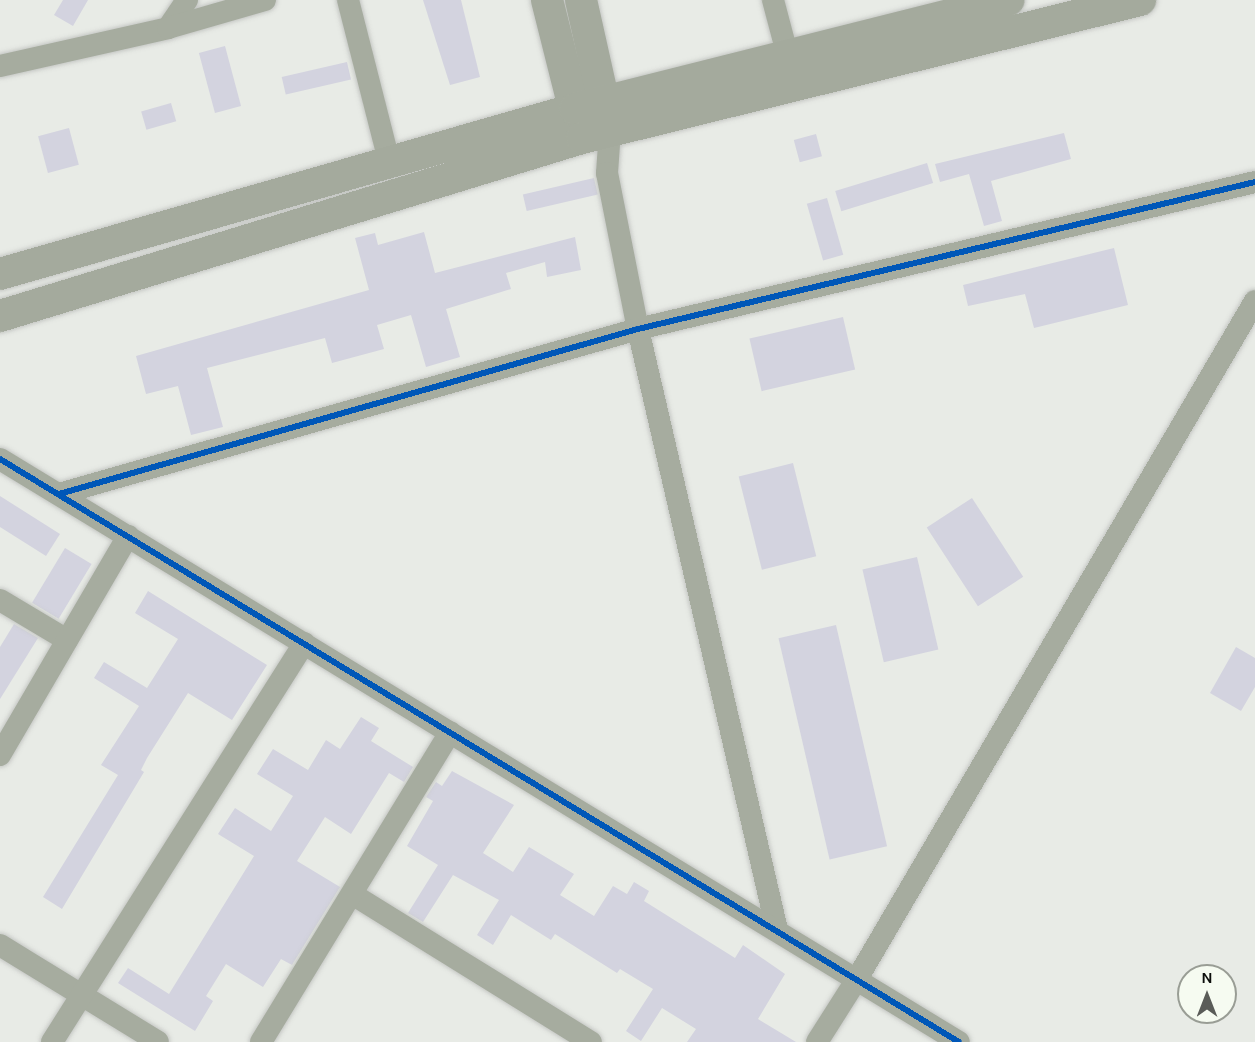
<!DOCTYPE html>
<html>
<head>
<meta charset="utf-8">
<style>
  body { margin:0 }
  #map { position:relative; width:1255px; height:1042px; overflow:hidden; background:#e8ebe6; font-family:Karla,sans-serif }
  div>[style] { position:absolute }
  .building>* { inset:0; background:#d3d3df; transform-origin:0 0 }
  .roads { filter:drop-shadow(0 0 2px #c5c7c4) drop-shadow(0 0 2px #c5c7c4) }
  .minor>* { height:22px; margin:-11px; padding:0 11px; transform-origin:11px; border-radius:11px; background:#a6ac9f }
  .secondary>* { height:32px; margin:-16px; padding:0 16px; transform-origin:16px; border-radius:16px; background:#a4aa9d }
  .cycleway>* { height:6px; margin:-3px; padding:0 3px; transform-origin:3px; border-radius:3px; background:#0057b8 }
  span { translate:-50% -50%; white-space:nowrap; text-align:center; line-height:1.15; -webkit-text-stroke:6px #f6fbf1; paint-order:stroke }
  .north { position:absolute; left:1177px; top:964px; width:60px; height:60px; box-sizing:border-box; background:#f6fbf1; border:2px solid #999d95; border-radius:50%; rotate:0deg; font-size:16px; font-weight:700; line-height:24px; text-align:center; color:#0d0f0c }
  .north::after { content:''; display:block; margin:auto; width:21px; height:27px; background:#5a5c58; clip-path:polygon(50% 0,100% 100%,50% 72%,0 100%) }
</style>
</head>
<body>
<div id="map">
  <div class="building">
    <div style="clip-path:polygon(63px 0,88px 0,73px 26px,54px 15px)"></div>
    <div style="clip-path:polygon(423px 0,461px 0,480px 77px,450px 85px)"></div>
    <div style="left:225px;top:46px;width:62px;height:27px;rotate:75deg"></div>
    <div style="left:347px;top:62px;width:18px;height:67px;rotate:77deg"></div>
    <div style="left:171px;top:103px;width:19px;height:31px;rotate:74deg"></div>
    <div style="left:69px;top:128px;width:38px;height:32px;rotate:75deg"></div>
    <div style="clip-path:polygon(1064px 133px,1071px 159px,991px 181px,1002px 221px,984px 226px,969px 174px,940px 182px,935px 164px)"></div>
    <div style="left:816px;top:134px;width:23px;height:23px;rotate:75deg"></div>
    <div style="left:927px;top:163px;width:21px;height:96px;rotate:73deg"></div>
    <div style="left:594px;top:178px;width:17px;height:73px;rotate:77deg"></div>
    <div style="left:827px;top:198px;width:59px;height:21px;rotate:74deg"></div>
    <div style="clip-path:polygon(424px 232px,435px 273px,575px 237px,581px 270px,547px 277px,545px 262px,506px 273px,511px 289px,446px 309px,460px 357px,426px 367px,411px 315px,377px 325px,384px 349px,332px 363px,325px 338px,207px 368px,223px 427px,191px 435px,178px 386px,146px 394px,136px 356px,369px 290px,355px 238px,375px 233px,378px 245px)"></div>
    <div style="clip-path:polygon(1114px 248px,1128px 305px,1034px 328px,1025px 294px,968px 306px,963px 285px)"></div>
    <div style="left:843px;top:317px;width:54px;height:96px;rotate:77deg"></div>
    <div style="left:793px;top:463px;width:96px;height:56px;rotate:76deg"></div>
    <div style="clip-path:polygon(0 496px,60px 534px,46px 556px,0 527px)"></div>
    <div style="left:972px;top:498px;width:94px;height:54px;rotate:57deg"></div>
    <div style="left:65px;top:548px;width:31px;height:64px;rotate:31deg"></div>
    <div style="left:917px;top:557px;width:95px;height:56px;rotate:77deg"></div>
    <div style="clip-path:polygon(148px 591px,267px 665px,232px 720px,188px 693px,147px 758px,141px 770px,144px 772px,62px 909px,43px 897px,118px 775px,101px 765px,139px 706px,94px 678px,104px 662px,147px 688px,178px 639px,135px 613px)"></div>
    <div style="clip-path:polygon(14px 624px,38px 638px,0 699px,0 647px)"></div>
    <div style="left:836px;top:625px;width:227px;height:59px;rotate:77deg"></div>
    <div style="clip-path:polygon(1236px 647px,1255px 658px,1255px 687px,1241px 711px,1210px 693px)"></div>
    <div style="clip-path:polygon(361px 717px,379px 728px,371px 741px,413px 767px,404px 782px,389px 773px,351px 834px,325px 817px,297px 861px,340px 887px,292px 965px,281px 959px,263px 987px,226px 964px,206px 996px,213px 1001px,195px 1031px,118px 983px,128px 968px,169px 994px,254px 856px,218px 834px,235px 808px,271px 831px,293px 796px,257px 774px,273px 749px,308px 770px,326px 740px,340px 749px)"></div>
    <div style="clip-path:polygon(452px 771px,514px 805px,483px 853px,513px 872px,529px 847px,574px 874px,560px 895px,594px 916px,613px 886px,627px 894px,634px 882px,649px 891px,644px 901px,735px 958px,743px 945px,785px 974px,758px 1019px,796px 1042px,687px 1042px,696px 1029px,662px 1008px,641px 1041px,626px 1031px,653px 989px,620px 969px,617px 973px,555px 934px,551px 940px,511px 915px,493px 945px,477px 935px,499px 900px,453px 875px,423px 922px,408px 913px,438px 865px,407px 846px,433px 801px,426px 797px,436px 782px,442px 786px)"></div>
  </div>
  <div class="roads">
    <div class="minor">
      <div style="left:348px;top:0;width:166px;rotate:75.7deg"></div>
      <div style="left:773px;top:0;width:70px;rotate:75.2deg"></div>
      <div style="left:168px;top:28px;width:34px;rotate:-56deg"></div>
      <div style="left:0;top:66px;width:172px;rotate:-12.7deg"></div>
      <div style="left:168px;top:28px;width:101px;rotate:-16.1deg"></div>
      <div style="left:610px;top:130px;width:43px;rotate:94deg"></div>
      <div style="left:607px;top:173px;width:159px;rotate:78.8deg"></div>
      <div style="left:638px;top:329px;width:617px;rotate:76.98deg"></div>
      <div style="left:0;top:459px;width:1122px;rotate:31.3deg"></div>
      <div style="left:59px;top:494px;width:602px;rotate:-15.91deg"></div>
      <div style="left:638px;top:329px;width:634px;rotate:-13.4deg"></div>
      <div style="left:0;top:600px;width:78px;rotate:30.8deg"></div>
      <div style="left:0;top:755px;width:254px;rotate:-59.7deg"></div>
      <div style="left:352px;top:894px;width:281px;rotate:31.8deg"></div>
      <div style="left:0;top:945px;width:185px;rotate:31.5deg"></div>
      <div style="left:52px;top:1042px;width:472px;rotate:-57.7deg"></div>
      <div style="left:261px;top:1042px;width:363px;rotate:-58.6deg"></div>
      <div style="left:817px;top:1042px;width:75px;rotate:-57.6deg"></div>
      <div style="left:857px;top:979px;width:786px;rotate:-59.59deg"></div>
    </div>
    <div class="secondary">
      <div style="left:547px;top:0;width:131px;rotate:75.9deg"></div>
      <div style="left:581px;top:0;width:124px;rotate:77.4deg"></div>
      <div style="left:0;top:274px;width:598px;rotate:-16.01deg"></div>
      <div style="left:575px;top:109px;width:447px;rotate:-14.1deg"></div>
      <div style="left:0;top:316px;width:609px;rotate:-17.01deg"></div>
      <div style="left:582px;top:138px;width:575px;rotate:-13.89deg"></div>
    </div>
  </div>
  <div class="cycleway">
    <div style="left:0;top:459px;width:1122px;rotate:31.3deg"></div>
    <div style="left:59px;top:494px;width:602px;rotate:-15.91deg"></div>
    <div style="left:638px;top:329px;width:634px;rotate:-13.4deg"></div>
  </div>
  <div class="north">N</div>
</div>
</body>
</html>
